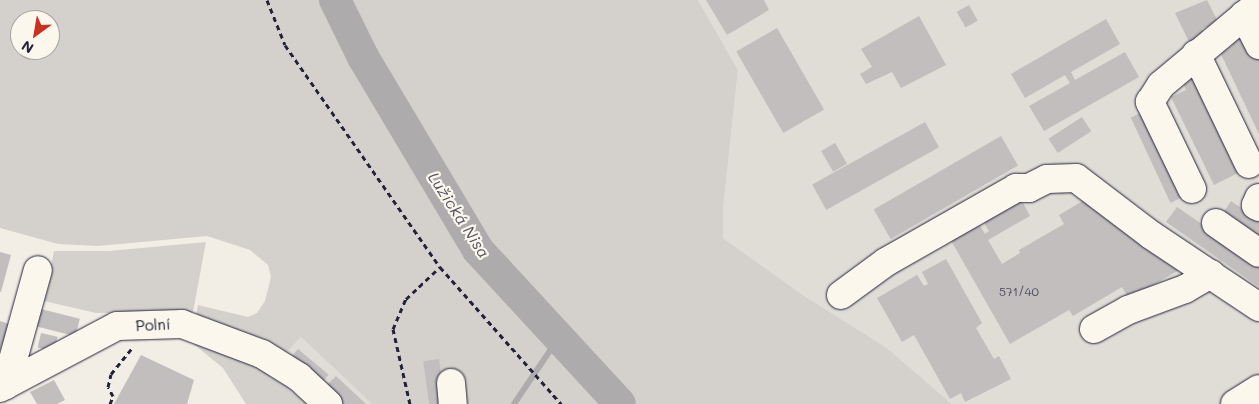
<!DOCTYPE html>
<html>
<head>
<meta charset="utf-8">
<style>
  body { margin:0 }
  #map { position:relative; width:1259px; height:404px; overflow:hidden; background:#f2eee5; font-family:Mali,sans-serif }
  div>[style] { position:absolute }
  .built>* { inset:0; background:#e0dcd6 }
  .green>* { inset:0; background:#d4d1cc }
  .stream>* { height:5.5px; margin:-2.75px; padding:0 2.75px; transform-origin:2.75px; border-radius:2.75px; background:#aeabad }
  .river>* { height:32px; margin:-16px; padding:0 16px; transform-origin:16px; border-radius:16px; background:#aeabad }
  .building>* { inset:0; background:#c2bebe; transform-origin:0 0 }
  .path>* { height:3px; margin-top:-1.5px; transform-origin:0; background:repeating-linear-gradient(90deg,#22223b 0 5px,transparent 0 9px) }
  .roads { filter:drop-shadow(0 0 1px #22223b) drop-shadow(0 0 1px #22223b) }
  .minor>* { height:28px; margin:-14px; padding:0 14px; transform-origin:14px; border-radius:14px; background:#fbf7ec }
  span { translate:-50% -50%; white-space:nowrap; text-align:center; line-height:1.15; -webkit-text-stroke:4.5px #fbf7ec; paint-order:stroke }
  .number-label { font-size:12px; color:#4a495c }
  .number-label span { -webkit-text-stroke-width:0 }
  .street-label { font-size:15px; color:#22223b }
  .water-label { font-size:16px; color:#535263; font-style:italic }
  .north { position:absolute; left:10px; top:10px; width:50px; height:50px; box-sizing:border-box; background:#fbf7ec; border:1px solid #a4a2a5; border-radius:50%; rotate:212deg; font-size:14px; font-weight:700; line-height:20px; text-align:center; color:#22223b }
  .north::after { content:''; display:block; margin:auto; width:18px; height:22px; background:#c8321e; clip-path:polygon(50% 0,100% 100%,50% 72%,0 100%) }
</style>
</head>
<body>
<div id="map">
  <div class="built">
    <div style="clip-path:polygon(698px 0,1259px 0,1259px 404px,952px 404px,887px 348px,803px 295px,723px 238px,723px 210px,738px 70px)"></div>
    <div style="clip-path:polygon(301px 337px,372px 404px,334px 404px,283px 356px)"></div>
  </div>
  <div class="green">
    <div style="clip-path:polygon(evenodd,0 0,698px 0,738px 70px,723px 210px,723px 238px,803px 295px,887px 348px,952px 404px,372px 404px,301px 337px,283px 356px,196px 317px,198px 305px,248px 317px,257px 313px,265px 301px,271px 277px,268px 265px,250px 250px,207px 236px,98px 246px,58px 244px,0 228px,0 0,20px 20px,50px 20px,50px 50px,20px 50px,20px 20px)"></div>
    <div style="clip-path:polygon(206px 242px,193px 312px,96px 313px,44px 301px,54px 251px,109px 251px)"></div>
    <div style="clip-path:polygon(179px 332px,266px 368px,307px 404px,246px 404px,223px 368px)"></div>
  </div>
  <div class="stream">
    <div style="left:514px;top:404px;width:78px;rotate:-55.9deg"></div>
  </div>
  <div class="river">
    <div style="left:335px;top:0;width:64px;rotate:63.8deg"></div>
    <div style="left:363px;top:57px;width:225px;rotate:59.2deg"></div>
    <div style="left:478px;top:250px;width:209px;rotate:47.3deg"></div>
  </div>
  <div class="building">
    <div style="clip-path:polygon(706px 0,764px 0,769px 10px,727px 35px)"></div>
    <div style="clip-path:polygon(1207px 0,1218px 22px,1202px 29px,1206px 37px,1190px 44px,1175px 13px)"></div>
    <div style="left:969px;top:5px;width:18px;height:14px;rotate:61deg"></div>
    <div style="clip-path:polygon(919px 16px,946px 65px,901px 88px,892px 72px,866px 84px,860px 74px,872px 67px,861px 49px)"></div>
    <div style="clip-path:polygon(1106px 19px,1120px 44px,1071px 72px,1075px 80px,1125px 52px,1139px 77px,1044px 131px,1029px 106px,1070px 83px,1065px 75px,1025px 98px,1011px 74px)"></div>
    <div style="left:777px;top:28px;width:94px;height:47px;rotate:60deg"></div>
    <div style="clip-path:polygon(1244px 30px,1259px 61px,1259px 134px,1220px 52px,1232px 46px,1228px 38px)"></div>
    <div style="clip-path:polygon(1198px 73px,1244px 170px,1214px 185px,1171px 97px,1186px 90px,1182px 81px)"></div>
    <div style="left:1147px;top:110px;width:94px;height:18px;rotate:65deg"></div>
    <div style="left:1082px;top:117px;width:17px;height:40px;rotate:57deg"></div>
    <div style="left:925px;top:122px;width:29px;height:129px;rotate:61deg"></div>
    <div style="left:1001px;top:136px;width:34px;height:147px;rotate:60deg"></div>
    <div style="left:835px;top:143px;width:24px;height:16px;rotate:60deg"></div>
    <div style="clip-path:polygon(1020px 197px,1030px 216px,988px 240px,1002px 264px,1020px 253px,1019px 250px,1064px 224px,1059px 215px,1086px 199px,1179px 270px,1129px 299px,1122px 287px,1073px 316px,1069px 310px,1010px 344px,949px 237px,977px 221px,985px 234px,989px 231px,982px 219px)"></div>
    <div style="clip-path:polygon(1231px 201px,1259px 220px,1259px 241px,1221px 216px)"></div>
    <div style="clip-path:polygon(1177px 207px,1259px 263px,1259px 287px,1166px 222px)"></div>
    <div style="clip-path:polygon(0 252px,11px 255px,1px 292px,0 292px)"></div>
    <div style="clip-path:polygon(946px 259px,982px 323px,976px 328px,994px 359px,999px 356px,1011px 379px,965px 402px,961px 393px,950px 399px,914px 335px,902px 342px,877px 298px,917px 275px,924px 286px,928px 284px,922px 272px)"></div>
    <div style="left:41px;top:309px;width:40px;height:18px;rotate:14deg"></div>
    <div style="clip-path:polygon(0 321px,9px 324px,0 352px)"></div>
    <div style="left:41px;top:333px;width:17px;height:15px;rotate:13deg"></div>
    <div style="left:298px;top:349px;width:40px;height:16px;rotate:40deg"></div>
    <div style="clip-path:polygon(141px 355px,194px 380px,187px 404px,114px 404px)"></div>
    <div style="left:439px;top:359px;width:45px;height:16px;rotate:82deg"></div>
    <div style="clip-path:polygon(336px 376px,366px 404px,341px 404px,324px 388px)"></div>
    <div style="clip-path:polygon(54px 380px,65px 400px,57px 404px,37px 404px,30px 392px)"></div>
  </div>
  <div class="path">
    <div style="left:267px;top:0;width:48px;rotate:68.2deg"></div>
    <div style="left:285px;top:45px;width:271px;rotate:55.1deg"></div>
    <div style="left:440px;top:267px;width:183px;rotate:48.5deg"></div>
    <div style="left:110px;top:404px;width:9px;rotate:-69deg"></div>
    <div style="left:113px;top:396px;width:10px;rotate:-119deg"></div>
    <div style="left:108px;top:387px;width:13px;rotate:-77deg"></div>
    <div style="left:111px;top:374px;width:33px;rotate:-51deg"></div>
    <div style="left:410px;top:404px;width:77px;rotate:-102.8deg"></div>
    <div style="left:393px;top:329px;width:33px;rotate:-67deg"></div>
    <div style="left:406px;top:299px;width:47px;rotate:-43.3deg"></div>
  </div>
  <div class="roads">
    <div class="minor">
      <div style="left:1244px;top:15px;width:34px;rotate:63deg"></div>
      <div style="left:1196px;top:54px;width:122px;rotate:64.3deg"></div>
      <div style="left:1192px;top:189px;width:97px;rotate:-115.8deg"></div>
      <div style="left:1150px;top:102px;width:20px;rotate:-57deg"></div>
      <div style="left:1161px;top:85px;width:128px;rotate:-39.9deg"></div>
      <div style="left:1259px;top:198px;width:8px;rotate:113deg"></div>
      <div style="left:1256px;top:205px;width:4px;rotate:34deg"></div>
      <div style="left:1216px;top:223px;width:52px;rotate:34.9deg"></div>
      <div style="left:841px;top:295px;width:56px;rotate:-36.3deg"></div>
      <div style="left:886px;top:262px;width:150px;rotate:-29.6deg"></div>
      <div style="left:1016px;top:188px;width:13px"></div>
      <div style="left:1029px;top:188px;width:20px;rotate:-27deg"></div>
      <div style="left:1047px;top:179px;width:29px;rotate:-2deg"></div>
      <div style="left:1076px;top:178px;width:94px;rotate:37.2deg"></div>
      <div style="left:1151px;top:235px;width:130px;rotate:33.7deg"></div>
      <div style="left:1094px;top:329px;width:39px;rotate:-29deg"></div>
      <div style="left:1128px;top:310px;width:61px;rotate:-20.2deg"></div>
      <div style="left:1185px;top:289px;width:30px;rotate:-30deg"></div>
      <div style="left:451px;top:383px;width:21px;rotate:85deg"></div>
      <div style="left:6px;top:385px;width:119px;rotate:-74.5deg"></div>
      <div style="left:0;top:388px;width:132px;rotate:-27.9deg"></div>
      <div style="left:117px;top:326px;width:65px;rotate:-1.8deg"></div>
      <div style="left:182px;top:324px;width:85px;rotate:20.6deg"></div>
      <div style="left:262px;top:354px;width:44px;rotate:31.9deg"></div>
      <div style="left:299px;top:377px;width:40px;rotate:43deg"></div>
      <div style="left:1235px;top:404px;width:28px;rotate:-32deg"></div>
    </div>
  </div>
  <div class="number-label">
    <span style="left:1019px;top:292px">571/40</span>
  </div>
  <div class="street-label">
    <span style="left:153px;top:325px;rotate:-3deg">Polní</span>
  </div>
  <div class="water-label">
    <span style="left:459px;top:215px;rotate:57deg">Lužická Nisa</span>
  </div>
  <div class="north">N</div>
</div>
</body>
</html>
